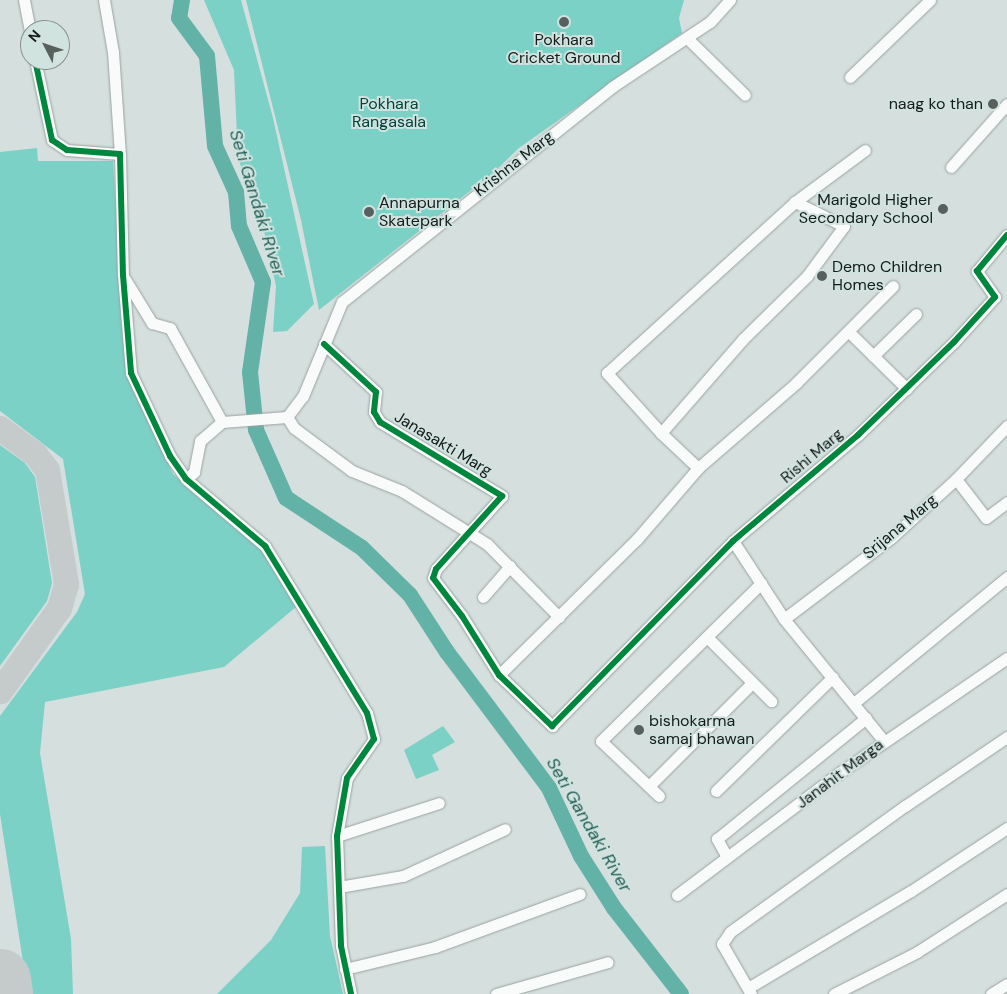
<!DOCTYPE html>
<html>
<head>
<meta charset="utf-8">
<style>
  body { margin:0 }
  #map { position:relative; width:1007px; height:994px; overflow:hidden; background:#d5dfdd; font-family:"DM Sans",sans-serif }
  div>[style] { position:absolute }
  .green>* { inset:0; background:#7bd1c6 }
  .river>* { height:16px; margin:-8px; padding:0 8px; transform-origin:8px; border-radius:8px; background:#62b2a7 }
  .taxiway>* { height:25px; margin:-12.5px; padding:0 12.5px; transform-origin:12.5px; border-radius:12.5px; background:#c5cbca }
  .runway>* { height:61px; margin:-30.5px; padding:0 30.5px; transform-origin:30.5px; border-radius:30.5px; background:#c5cbca }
  .roads { filter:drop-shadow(0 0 1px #9aa2a0) drop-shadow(0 0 1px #9aa2a0) }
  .minor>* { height:11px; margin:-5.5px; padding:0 5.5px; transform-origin:5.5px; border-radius:5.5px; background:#f9fafa }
  .cycleway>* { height:6px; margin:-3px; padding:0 3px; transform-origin:3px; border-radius:3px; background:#00873e }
  .dots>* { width:14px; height:14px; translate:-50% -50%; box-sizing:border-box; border:2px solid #d1e3df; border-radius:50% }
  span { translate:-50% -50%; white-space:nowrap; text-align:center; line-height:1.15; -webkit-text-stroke:4px #d1e3df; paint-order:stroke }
  .poi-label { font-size:16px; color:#151b1a }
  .right { translate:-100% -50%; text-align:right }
  .left { translate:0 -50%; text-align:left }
  .park-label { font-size:16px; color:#00433b }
  .street-label { font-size:16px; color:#151b1a }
  .water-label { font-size:18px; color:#266058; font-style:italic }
  .north { position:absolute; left:20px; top:20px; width:50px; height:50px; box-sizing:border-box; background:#d1e3df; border:1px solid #869390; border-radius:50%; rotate:311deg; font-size:14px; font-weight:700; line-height:20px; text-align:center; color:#151b1a }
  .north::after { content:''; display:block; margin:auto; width:18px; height:22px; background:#58605e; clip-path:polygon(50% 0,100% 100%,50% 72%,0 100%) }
</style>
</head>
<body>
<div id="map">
  <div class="green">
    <div style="clip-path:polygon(204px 0,241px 0,273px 118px,314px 304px,287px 331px,273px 332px,276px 286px,264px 231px,238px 158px,234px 70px)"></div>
    <div style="clip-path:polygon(246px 0,684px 0,679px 18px,682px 33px,519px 148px,494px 172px,319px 310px,301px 220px)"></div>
    <div style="clip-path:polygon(37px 148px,38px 161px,113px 161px,126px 370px,173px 474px,263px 550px,296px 607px,224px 667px,45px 702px,40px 753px,71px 939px,73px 994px,28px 994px,0 814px,0 716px,77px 612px,85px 594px,63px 459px,0 411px,0 152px)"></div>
    <div style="clip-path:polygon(0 445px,25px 463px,35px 477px,52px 583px,47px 601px,0 666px)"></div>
    <div style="clip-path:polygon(443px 726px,455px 742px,432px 755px,439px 770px,416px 779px,404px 750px)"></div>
    <div style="clip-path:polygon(325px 846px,330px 936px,343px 994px,217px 994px,271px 940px,300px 893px,302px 847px)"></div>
  </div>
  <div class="river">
    <div style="left:182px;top:0;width:18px;rotate:99deg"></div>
    <div style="left:179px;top:18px;width:47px;rotate:53.6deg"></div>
    <div style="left:207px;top:56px;width:90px;rotate:84.9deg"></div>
    <div style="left:215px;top:146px;width:51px;rotate:65.5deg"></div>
    <div style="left:236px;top:192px;width:34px;rotate:85deg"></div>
    <div style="left:239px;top:226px;width:61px;rotate:66.8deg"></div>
    <div style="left:263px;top:282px;width:91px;rotate:98.2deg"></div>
    <div style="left:250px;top:372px;width:58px;rotate:84.1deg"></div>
    <div style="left:256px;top:430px;width:74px;rotate:66.2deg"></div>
    <div style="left:286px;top:498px;width:91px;rotate:33.3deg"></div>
    <div style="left:362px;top:548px;width:67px;rotate:44.4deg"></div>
    <div style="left:410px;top:595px;width:68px;rotate:57deg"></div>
    <div style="left:447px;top:652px;width:170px;rotate:53.1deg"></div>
    <div style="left:549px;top:788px;width:75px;rotate:64.8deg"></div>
    <div style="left:581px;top:856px;width:62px;rotate:57.6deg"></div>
    <div style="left:614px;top:908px;width:109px;rotate:52.1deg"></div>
  </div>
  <div class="taxiway">
    <div style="left:0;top:428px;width:44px;rotate:36.6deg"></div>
    <div style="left:35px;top:454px;width:20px;rotate:53deg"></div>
    <div style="left:47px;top:470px;width:116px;rotate:80.5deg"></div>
    <div style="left:66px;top:584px;width:25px;rotate:106deg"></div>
    <div style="left:59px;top:608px;width:102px;rotate:125.4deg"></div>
  </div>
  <div class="runway">
    <div style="left:0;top:979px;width:15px;rotate:82deg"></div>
  </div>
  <div class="roads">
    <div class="minor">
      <div style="left:24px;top:0;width:32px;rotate:79deg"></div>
      <div style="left:104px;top:0;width:53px;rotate:80.2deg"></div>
      <div style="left:113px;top:52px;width:102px;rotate:86.1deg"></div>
      <div style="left:687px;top:38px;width:81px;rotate:44.5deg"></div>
      <div style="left:35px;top:60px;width:82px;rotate:78deg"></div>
      <div style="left:52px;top:140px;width:18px;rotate:34deg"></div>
      <div style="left:67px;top:150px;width:53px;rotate:4.3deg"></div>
      <div style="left:120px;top:154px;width:121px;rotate:88.6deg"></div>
      <div style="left:123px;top:275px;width:98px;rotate:85.3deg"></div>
      <div style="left:131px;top:373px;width:92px;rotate:64.8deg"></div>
      <div style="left:170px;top:456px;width:28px;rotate:55deg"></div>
      <div style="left:186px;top:479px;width:104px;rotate:40.3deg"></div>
      <div style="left:265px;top:546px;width:196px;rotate:58.6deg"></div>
      <div style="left:367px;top:713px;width:27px;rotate:75deg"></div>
      <div style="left:374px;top:739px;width:47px;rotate:124.7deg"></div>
      <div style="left:347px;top:778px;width:59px;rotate:99.8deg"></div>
      <div style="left:337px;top:836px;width:110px;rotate:87.9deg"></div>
      <div style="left:341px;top:946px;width:49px;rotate:78.2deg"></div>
      <div style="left:850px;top:77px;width:111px;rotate:-43.9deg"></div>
      <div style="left:951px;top:167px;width:84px;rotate:-48.4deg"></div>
      <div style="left:125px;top:279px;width:52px;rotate:58.5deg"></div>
      <div style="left:152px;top:323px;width:19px;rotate:16deg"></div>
      <div style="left:170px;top:328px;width:107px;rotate:61deg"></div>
      <div style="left:849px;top:332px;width:81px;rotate:44.5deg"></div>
      <div style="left:324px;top:344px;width:71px;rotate:42.7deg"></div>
      <div style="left:376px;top:392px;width:20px;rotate:96deg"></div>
      <div style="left:374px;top:412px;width:12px;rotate:59deg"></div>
      <div style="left:380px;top:422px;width:143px;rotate:31.2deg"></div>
      <div style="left:502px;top:496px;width:98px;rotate:132.1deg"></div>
      <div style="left:436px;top:569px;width:9px;rotate:108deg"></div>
      <div style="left:433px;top:578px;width:48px;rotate:52.7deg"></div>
      <div style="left:462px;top:616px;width:70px;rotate:57.9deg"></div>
      <div style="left:499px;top:675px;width:74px;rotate:43.9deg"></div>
      <div style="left:552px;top:726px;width:259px;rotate:-45.6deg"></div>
      <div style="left:733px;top:541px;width:164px;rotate:-40.3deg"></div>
      <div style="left:858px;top:435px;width:134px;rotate:-44.1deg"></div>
      <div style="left:954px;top:342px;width:61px;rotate:-47.7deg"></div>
      <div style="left:995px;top:297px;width:32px;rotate:-125deg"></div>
      <div style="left:977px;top:271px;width:47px;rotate:-50.2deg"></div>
      <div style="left:873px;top:356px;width:60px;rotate:-44.3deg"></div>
      <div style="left:661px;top:433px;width:125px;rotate:-48.9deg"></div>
      <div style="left:743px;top:339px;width:90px;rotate:-44.5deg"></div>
      <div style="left:807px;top:276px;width:62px;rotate:-53.5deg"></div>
      <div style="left:844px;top:226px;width:55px;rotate:-153.9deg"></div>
      <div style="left:698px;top:468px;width:51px;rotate:-136.6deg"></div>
      <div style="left:661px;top:433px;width:81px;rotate:-132deg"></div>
      <div style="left:607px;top:373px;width:254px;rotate:-42.3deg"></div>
      <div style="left:795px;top:202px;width:87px;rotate:-36.6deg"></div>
      <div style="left:186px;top:479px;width:11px;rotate:-41deg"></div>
      <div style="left:194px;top:472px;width:32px;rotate:-79deg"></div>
      <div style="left:200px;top:441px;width:29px;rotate:-41deg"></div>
      <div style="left:222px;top:422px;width:65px;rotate:-4.4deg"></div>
      <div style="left:956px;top:479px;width:49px;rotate:52.4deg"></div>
      <div style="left:986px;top:518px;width:26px;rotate:-37deg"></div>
      <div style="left:733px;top:541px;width:93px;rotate:56.8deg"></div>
      <div style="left:784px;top:619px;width:158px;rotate:50.7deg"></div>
      <div style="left:483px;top:597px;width:41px;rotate:-48.9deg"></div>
      <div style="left:559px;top:617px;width:103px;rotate:-134.6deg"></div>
      <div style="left:487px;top:544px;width:100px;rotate:-148.1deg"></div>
      <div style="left:402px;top:491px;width:54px;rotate:-158.2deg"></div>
      <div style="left:352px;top:471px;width:72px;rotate:-143.4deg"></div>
      <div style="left:294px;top:428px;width:13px;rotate:-122deg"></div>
      <div style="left:287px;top:417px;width:26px;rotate:-53deg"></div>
      <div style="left:303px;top:396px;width:102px;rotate:-67.5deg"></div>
      <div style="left:342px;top:302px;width:345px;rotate:-38.5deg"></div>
      <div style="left:612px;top:87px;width:118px;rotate:-33.6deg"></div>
      <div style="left:710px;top:22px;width:30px;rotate:-48deg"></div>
      <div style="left:784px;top:619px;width:136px;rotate:-37.2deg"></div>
      <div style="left:892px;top:537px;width:86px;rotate:-42.2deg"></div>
      <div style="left:956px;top:479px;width:74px;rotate:-46.1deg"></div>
      <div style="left:707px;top:637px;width:91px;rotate:45deg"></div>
      <div style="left:499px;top:675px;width:194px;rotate:-44.6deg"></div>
      <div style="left:637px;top:539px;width:94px;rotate:-49.3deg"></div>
      <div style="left:698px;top:468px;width:130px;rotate:-40.9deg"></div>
      <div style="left:796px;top:383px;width:137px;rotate:-45deg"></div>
      <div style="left:855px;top:702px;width:197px;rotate:-39.4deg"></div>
      <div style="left:649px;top:786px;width:146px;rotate:-45deg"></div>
      <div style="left:716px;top:791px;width:163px;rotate:-44.3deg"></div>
      <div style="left:659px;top:796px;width:80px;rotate:-136.5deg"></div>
      <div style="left:601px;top:741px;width:225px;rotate:-44.6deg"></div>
      <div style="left:337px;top:836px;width:107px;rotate:-17.9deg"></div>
      <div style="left:727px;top:857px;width:21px;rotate:-119deg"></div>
      <div style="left:717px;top:839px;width:192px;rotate:-39.1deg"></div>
      <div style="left:339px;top:887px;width:65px;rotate:-9.8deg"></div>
      <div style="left:403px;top:876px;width:112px;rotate:-24.7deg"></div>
      <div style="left:677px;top:895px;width:203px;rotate:-37deg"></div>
      <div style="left:839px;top:773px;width:204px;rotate:-34.4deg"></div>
      <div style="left:345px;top:969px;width:93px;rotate:-13.7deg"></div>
      <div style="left:435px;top:947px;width:154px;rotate:-20.1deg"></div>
      <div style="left:748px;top:988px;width:190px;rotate:-30.8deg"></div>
      <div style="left:911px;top:891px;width:115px;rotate:-33.3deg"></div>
      <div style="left:496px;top:994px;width:116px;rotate:-15.9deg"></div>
      <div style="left:751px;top:994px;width:58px;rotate:-120.1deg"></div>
      <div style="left:722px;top:944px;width:14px;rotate:-56deg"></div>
      <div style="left:730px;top:932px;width:216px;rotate:-35.8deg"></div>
      <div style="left:905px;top:806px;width:123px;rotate:-34.1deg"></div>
      <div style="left:834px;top:994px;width:93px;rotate:-26.8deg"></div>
      <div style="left:917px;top:952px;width:107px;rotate:-32.8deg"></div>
      <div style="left:991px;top:994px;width:19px;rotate:-32deg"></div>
    </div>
  </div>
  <div class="cycleway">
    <div style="left:35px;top:60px;width:82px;rotate:78deg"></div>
    <div style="left:52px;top:140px;width:18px;rotate:34deg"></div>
    <div style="left:67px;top:150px;width:53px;rotate:4.3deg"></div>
    <div style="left:120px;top:154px;width:121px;rotate:88.6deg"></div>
    <div style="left:123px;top:275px;width:98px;rotate:85.3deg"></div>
    <div style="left:131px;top:373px;width:92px;rotate:64.8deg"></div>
    <div style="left:170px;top:456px;width:28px;rotate:55deg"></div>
    <div style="left:186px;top:479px;width:104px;rotate:40.3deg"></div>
    <div style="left:265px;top:546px;width:196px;rotate:58.6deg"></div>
    <div style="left:367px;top:713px;width:27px;rotate:75deg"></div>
    <div style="left:374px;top:739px;width:47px;rotate:124.7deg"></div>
    <div style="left:347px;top:778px;width:59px;rotate:99.8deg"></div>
    <div style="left:337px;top:836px;width:110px;rotate:87.9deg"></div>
    <div style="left:341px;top:946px;width:49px;rotate:78.2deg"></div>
    <div style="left:324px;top:344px;width:71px;rotate:42.7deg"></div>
    <div style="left:376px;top:392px;width:20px;rotate:96deg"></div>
    <div style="left:374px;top:412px;width:12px;rotate:59deg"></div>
    <div style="left:380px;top:422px;width:143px;rotate:31.2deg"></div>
    <div style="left:502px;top:496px;width:98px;rotate:132.1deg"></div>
    <div style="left:436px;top:569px;width:9px;rotate:108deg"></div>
    <div style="left:433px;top:578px;width:48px;rotate:52.7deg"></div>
    <div style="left:462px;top:616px;width:70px;rotate:57.9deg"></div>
    <div style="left:499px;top:675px;width:74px;rotate:43.9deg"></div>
    <div style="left:552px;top:726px;width:259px;rotate:-45.6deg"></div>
    <div style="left:733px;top:541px;width:164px;rotate:-40.3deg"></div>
    <div style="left:858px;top:435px;width:134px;rotate:-44.1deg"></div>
    <div style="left:954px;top:342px;width:61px;rotate:-47.7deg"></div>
    <div style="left:995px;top:297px;width:32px;rotate:-125deg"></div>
    <div style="left:977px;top:271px;width:47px;rotate:-50.2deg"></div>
  </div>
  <div class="dots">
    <div style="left:564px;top:22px;background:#58605e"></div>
    <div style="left:993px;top:104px;background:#58605e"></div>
    <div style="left:943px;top:209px;background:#58605e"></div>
    <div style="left:369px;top:212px;background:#58605e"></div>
    <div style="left:822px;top:276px;background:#58605e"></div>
    <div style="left:639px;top:730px;background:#58605e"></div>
  </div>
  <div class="poi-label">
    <span style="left:564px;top:49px">Pokhara<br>Cricket Ground</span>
    <span class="right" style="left:983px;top:104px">naag ko than</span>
    <span class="right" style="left:933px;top:209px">Marigold Higher<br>Secondary School</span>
    <span class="left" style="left:379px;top:212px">Annapurna<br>Skatepark</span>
    <span class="left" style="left:832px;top:276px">Demo Children<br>Homes</span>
    <span class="left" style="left:649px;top:730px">bishokarma<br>samaj bhawan</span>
  </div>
  <div class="park-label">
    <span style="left:389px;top:113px">Pokhara<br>Rangasala</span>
  </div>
  <div class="street-label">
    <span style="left:514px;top:164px;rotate:-38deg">Krishna Marg</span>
    <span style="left:443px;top:444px;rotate:31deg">Janasakti Marg</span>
    <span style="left:812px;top:456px;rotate:-40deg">Rishi Marg</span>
    <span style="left:900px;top:527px;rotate:-40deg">Srijana Marg</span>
    <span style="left:840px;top:774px;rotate:-37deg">Janahit Marga</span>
  </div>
  <div class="water-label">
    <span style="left:257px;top:203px;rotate:73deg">Seti Gandaki River</span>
    <span style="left:589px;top:825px;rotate:60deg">Seti Gandaki River</span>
  </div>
  <div class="north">N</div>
</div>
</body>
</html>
